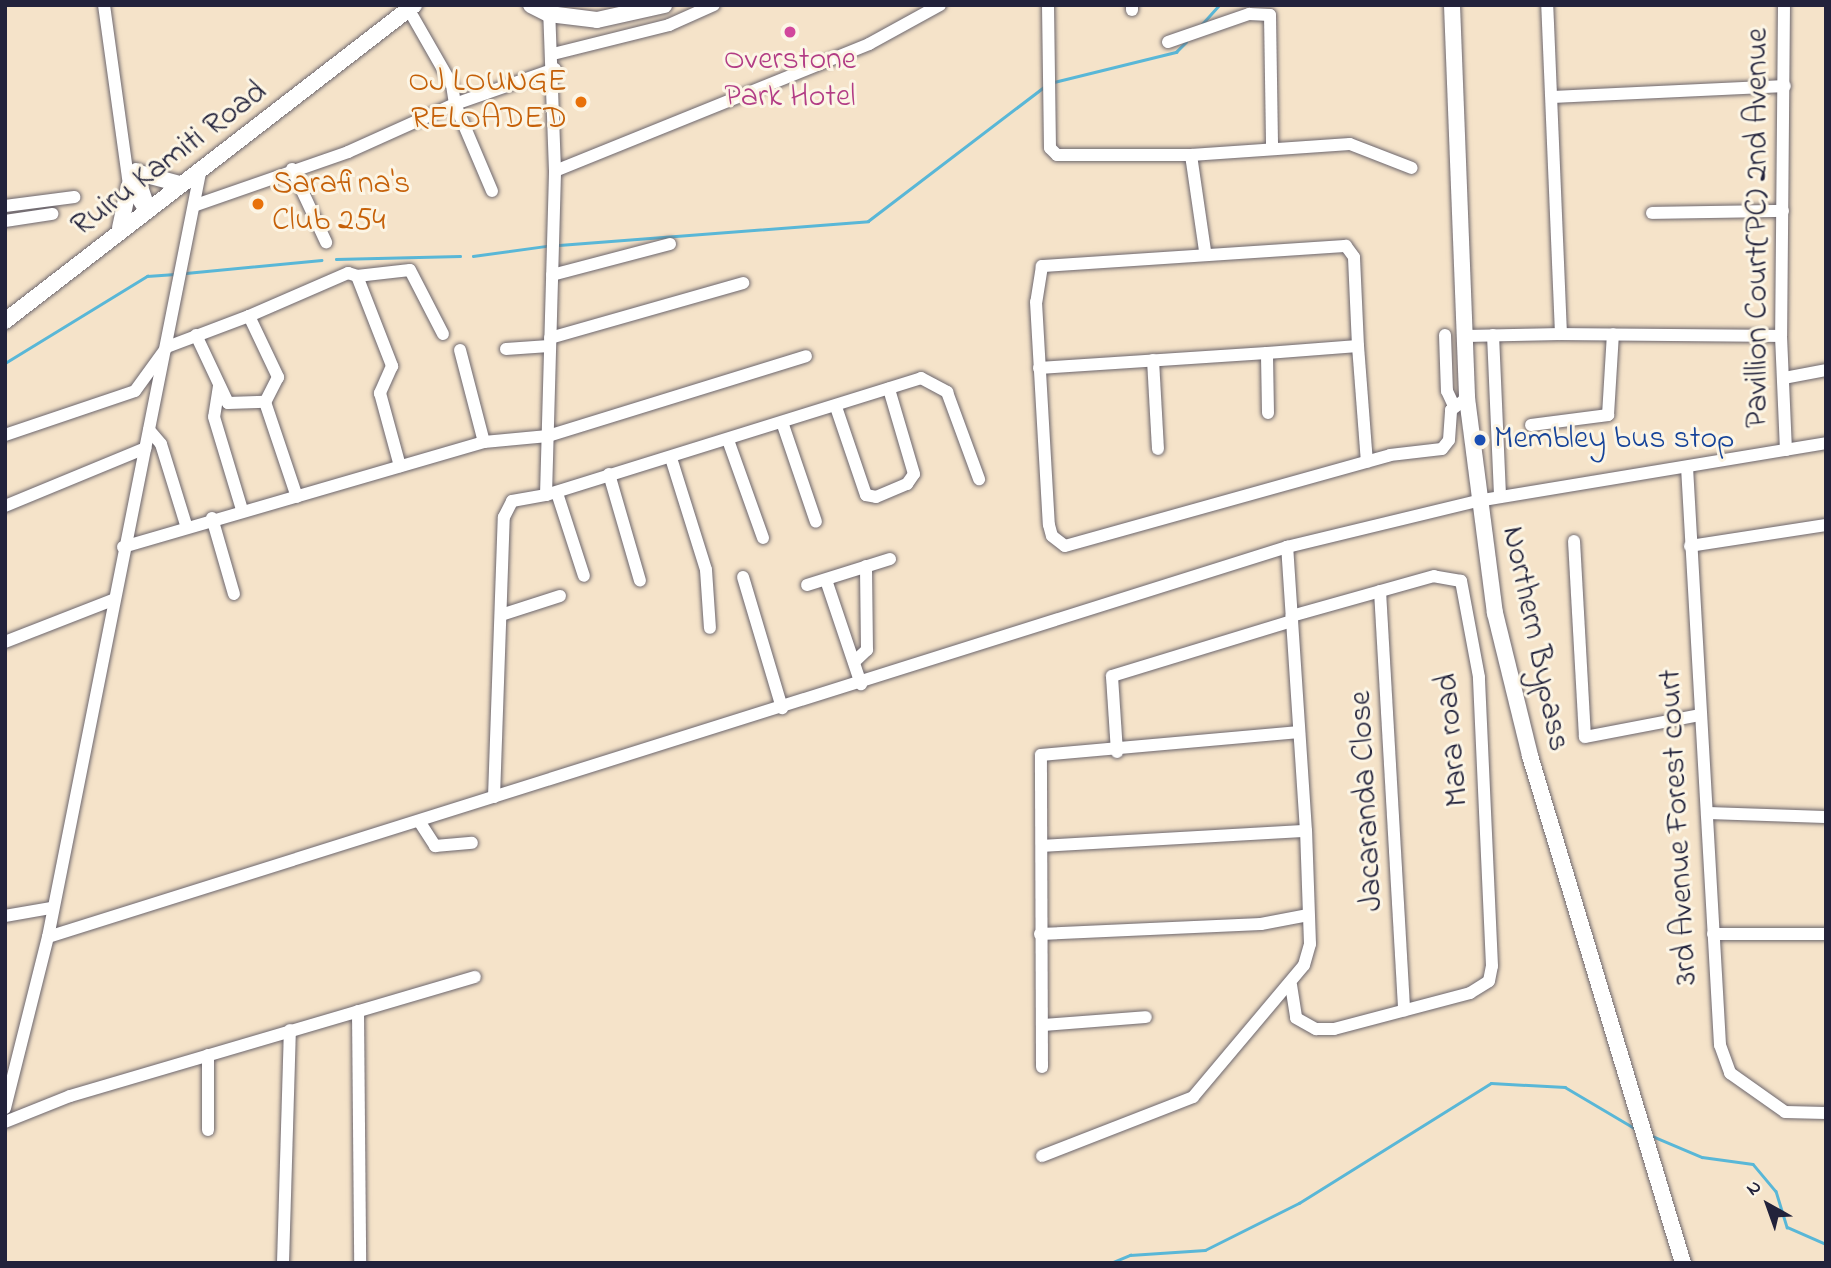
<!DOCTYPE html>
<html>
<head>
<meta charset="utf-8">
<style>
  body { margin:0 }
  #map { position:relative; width:1831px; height:1268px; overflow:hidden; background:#f5e3c9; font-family:"Indie Flower",sans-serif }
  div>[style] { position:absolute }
  .stream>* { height:2.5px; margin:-1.25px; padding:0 1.25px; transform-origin:1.25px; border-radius:1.25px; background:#59b7d7 }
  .roads { filter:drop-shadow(0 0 2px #6c666d) drop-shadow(0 0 2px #6c666d) }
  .minor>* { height:12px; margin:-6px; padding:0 6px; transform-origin:6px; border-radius:6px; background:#fff }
  .major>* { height:16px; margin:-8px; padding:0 8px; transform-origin:8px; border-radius:8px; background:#fff }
  .dots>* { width:19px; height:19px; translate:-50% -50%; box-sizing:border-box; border:4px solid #fcf5e5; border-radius:50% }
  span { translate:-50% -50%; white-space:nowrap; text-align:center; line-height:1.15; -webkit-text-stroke:6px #fcf5e5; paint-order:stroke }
  .hotel-label { font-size:32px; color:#b23c85 }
  .food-label { font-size:32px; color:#c56008 }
  .right { translate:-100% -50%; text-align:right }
  .left { translate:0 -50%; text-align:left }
  .street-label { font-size:32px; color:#22223b }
  .transit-label { font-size:32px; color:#164399 }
  .frame { position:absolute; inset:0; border:7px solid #22223b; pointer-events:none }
  .north { position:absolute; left:1733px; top:1170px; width:70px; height:70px; -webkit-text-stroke:5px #fcf5e5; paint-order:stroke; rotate:320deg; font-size:19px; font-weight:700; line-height:28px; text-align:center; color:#22223b }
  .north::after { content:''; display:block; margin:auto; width:24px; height:32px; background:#22223b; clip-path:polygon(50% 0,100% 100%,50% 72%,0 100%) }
</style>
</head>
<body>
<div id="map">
  <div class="stream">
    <div style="left:1202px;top:24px;width:25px;rotate:-48deg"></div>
    <div style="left:1054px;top:82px;width:126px;rotate:-13.8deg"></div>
    <div style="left:1176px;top:52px;width:14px;rotate:-45deg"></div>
    <div style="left:559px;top:245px;width:310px;rotate:-4.4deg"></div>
    <div style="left:868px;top:221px;width:223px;rotate:-37.3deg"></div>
    <div style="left:473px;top:256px;width:74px;rotate:-7.8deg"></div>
    <div style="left:336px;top:259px;width:124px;rotate:-1.4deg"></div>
    <div style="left:186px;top:273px;width:136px;rotate:-5.5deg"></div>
    <div style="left:5px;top:363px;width:167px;rotate:-31.5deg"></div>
    <div style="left:147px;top:276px;width:28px;rotate:-4deg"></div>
    <div style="left:1652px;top:1136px;width:54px;rotate:22.8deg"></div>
    <div style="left:1702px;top:1157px;width:51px;rotate:7.8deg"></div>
    <div style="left:1753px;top:1164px;width:35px;rotate:50deg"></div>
    <div style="left:1776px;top:1191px;width:38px;rotate:73deg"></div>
    <div style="left:1787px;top:1227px;width:43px;rotate:23.6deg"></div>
    <div style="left:1111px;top:1263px;width:21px;rotate:-23deg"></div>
    <div style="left:1130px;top:1255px;width:75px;rotate:-3.8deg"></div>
    <div style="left:1205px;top:1250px;width:105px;rotate:-26.6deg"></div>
    <div style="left:1299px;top:1203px;width:226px;rotate:-32deg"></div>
    <div style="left:1491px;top:1083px;width:74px;rotate:3.1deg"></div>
    <div style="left:1565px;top:1087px;width:82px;rotate:30.6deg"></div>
  </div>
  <div class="roads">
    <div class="minor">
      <div style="left:104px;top:5px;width:183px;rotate:82.1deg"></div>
      <div style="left:129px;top:186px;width:30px;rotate:57deg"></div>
      <div style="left:1048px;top:5px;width:143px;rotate:89.2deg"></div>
      <div style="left:1050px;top:148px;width:10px;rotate:45deg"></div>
      <div style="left:1057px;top:155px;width:134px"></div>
      <div style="left:1191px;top:155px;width:97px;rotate:81.7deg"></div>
      <div style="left:1132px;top:5px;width:5px;rotate:90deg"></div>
      <div style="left:1784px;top:5px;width:331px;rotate:90.5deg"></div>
      <div style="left:1781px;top:336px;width:114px;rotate:87.5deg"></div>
      <div style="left:1168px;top:42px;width:86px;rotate:-19.1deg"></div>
      <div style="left:1249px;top:14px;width:21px;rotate:3deg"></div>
      <div style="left:1270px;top:15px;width:133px;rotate:89.1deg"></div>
      <div style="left:553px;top:54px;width:120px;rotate:-14deg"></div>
      <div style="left:669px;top:25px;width:49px;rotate:-24deg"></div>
      <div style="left:1553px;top:97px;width:232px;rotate:-2.7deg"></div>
      <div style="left:1191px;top:155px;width:159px;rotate:-4deg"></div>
      <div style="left:1350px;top:144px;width:66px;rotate:21.2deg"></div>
      <div style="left:136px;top:169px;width:40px;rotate:71.1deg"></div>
      <div style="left:292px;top:169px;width:81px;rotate:65deg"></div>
      <div style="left:555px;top:171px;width:339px;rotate:-22deg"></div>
      <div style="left:869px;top:44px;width:81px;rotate:-28.8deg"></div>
      <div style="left:492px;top:191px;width:95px;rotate:-113deg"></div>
      <div style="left:455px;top:104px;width:106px;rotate:-19.3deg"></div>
      <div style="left:196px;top:205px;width:161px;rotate:-19.2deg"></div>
      <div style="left:348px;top:152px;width:117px;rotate:-24.2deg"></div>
      <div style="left:455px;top:104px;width:19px;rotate:-99deg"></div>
      <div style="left:452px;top:85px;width:86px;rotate:-119.8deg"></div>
      <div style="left:5px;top:206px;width:70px;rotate:-7.4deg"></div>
      <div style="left:1652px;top:213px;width:131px;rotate:-0.9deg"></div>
      <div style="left:5px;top:221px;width:48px;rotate:-8.5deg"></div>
      <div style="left:552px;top:275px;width:122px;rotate:-14.7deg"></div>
      <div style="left:357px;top:276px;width:53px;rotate:-6.5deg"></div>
      <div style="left:410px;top:270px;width:72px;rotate:62.7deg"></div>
      <div style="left:249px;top:316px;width:108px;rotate:-23.5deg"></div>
      <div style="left:348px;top:273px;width:9px;rotate:18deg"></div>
      <div style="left:357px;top:276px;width:97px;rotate:68.7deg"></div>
      <div style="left:392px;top:366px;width:30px;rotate:114deg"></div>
      <div style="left:380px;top:393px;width:76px;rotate:74.7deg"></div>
      <div style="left:1561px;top:334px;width:220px;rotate:0.5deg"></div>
      <div style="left:196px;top:335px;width:75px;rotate:64.8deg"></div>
      <div style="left:228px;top:403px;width:37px;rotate:-2deg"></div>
      <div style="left:1445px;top:335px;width:56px;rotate:88deg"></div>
      <div style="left:1447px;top:391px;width:17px;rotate:65deg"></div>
      <div style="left:1493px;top:335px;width:162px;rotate:87.5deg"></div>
      <div style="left:1466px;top:336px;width:95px;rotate:-1.2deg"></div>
      <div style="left:1561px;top:334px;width:329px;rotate:-92.4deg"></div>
      <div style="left:550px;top:338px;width:201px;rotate:-15.9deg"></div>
      <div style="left:1358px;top:346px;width:116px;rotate:85.6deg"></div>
      <div style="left:506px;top:349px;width:43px;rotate:-4deg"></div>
      <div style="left:460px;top:350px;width:95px;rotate:75.4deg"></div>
      <div style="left:1153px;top:360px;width:89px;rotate:86.8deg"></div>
      <div style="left:1039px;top:368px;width:228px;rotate:-3.8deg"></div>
      <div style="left:1784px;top:378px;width:43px;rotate:-10.8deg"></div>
      <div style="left:219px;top:386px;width:31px;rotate:99deg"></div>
      <div style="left:214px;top:417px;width:97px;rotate:73.2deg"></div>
      <div style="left:836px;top:407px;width:93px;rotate:71.2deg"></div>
      <div style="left:866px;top:495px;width:10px;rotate:11deg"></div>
      <div style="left:876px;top:497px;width:34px;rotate:-23deg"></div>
      <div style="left:907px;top:484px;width:12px;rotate:-55deg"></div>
      <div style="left:914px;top:474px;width:89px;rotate:-106.4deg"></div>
      <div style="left:1268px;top:413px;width:60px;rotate:-91deg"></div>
      <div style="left:1267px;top:353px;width:91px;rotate:-4.4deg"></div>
      <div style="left:1358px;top:346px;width:89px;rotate:-92.6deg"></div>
      <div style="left:1354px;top:257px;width:14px;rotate:-126deg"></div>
      <div style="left:1346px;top:246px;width:305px;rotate:176.2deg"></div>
      <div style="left:1042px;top:266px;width:36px;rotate:99deg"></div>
      <div style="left:1036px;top:302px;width:223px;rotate:86.7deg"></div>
      <div style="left:1049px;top:525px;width:11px;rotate:75deg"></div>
      <div style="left:1052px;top:536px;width:16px;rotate:38deg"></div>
      <div style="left:1065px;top:546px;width:337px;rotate:-15.6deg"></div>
      <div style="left:1390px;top:455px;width:52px;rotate:-6.6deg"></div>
      <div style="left:1442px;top:449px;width:11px;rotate:-52deg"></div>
      <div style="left:1449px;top:440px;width:30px;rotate:-86deg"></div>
      <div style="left:1451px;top:410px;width:20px;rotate:-37deg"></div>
      <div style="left:783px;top:425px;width:102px;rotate:71.2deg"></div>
      <div style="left:1531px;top:425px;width:78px;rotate:-7.4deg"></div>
      <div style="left:1608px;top:415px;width:81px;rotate:-86.5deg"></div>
      <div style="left:149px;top:430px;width:18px;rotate:49deg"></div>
      <div style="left:161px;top:444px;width:85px;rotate:72.8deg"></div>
      <div style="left:5px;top:435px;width:137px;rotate:-18.7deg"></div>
      <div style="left:135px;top:391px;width:54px;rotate:-54deg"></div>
      <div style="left:167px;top:347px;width:88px;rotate:-20.7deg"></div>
      <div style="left:249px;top:316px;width:68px;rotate:64.6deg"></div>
      <div style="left:278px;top:377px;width:28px;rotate:117deg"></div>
      <div style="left:265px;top:402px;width:100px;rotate:71.4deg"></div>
      <div style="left:728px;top:440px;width:104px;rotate:70.3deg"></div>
      <div style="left:671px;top:458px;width:117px;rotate:72.6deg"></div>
      <div style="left:706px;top:570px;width:58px;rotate:86.1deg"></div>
      <div style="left:1687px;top:467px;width:579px;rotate:86.73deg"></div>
      <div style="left:1720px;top:1045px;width:30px;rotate:70deg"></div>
      <div style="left:1730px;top:1073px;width:67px;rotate:35.3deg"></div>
      <div style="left:1785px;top:1112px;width:41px;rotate:1.4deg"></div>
      <div style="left:609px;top:474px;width:111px;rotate:73.8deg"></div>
      <div style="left:557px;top:493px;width:87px;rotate:72deg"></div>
      <div style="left:546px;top:495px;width:393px;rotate:-17.3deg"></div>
      <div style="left:921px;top:378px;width:30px;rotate:28deg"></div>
      <div style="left:947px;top:392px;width:93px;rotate:69.8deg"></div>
      <div style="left:5px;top:506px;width:152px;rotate:-22.4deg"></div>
      <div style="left:212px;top:518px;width:79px;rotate:73.9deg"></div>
      <div style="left:1574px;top:541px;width:196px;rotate:86.8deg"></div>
      <div style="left:1585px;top:737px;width:117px;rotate:-10.8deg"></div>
      <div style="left:1690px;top:546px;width:138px;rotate:-8.8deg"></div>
      <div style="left:123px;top:547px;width:376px;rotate:-16.2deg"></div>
      <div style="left:484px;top:442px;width:64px;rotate:-5.4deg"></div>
      <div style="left:548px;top:436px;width:270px;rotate:-17.2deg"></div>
      <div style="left:743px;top:577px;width:137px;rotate:73.4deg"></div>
      <div style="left:826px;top:580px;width:110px;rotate:71.4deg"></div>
      <div style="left:807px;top:585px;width:87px;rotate:-17.4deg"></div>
      <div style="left:1380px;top:591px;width:420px;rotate:86.7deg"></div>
      <div style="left:501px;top:615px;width:62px;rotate:-17.9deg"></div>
      <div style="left:5px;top:642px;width:116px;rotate:-21.3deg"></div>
      <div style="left:854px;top:662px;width:18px;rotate:-43deg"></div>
      <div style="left:867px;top:650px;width:84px;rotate:-90.7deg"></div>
      <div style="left:1117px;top:752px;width:76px;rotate:-93.8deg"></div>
      <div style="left:1112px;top:676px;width:188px;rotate:-17deg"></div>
      <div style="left:494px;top:797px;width:280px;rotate:-88deg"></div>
      <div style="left:504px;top:517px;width:18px;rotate:-63deg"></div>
      <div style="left:512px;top:501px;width:35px;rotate:-10deg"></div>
      <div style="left:546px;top:495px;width:324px;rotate:-88.4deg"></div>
      <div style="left:555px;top:171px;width:166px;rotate:-92.1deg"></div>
      <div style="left:1707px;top:813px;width:119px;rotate:1.9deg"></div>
      <div style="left:419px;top:821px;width:30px;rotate:57deg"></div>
      <div style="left:435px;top:846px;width:37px;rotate:-5deg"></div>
      <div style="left:1042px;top:846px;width:264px;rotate:-3.3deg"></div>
      <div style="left:5px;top:916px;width:47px;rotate:-9.9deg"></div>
      <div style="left:1040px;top:934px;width:221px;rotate:-2.6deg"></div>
      <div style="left:1261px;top:924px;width:48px;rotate:-10.8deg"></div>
      <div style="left:1713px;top:934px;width:113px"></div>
      <div style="left:48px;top:937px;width:1299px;rotate:-17.47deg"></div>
      <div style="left:1287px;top:547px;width:195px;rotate:-13.6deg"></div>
      <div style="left:1477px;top:501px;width:354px;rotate:-9.4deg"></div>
      <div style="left:1291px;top:985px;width:33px;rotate:81deg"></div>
      <div style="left:1296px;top:1018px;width:23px;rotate:29deg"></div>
      <div style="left:1316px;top:1029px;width:18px"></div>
      <div style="left:1334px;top:1029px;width:141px;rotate:-14.8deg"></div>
      <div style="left:1470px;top:993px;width:22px;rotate:-32deg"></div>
      <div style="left:1489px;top:981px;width:15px;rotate:-79deg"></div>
      <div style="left:1492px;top:966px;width:289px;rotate:-92.6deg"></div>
      <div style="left:1479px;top:677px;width:98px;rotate:-100.6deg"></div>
      <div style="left:1461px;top:581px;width:27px;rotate:-170deg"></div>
      <div style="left:1434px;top:576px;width:148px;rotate:164.3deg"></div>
      <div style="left:358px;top:1011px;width:252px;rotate:89.5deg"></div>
      <div style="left:1043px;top:1025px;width:103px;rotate:-4.4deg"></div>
      <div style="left:1042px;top:1067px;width:312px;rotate:-90.2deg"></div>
      <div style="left:1041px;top:755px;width:259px;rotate:-5.1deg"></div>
      <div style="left:5px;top:1108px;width:176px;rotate:-75.9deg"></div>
      <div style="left:48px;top:937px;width:784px;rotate:-78.75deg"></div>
      <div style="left:5px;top:1122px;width:70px;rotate:-21.8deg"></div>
      <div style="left:70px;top:1096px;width:422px;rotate:-16.4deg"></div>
      <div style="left:208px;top:1130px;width:75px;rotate:-90deg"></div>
      <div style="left:1042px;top:1156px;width:162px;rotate:-21.3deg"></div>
      <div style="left:1193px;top:1097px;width:172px;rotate:-49.9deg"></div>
      <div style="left:1304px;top:965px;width:22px;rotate:-74deg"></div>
      <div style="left:1310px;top:944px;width:113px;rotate:-92deg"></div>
      <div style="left:1306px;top:831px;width:285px;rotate:-93.8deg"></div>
      <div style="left:283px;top:1263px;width:233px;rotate:-88.3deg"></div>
    </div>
    <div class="major">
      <div style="left:531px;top:5px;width:20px;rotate:27deg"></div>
      <div style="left:549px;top:14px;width:48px;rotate:7.1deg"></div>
      <div style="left:597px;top:20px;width:69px;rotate:-12.6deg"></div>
      <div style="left:1452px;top:5px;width:393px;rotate:87.8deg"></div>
      <div style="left:1467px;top:398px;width:217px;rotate:82.6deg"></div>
      <div style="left:1495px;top:613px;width:147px;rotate:76.2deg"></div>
      <div style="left:1530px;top:756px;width:530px;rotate:73.21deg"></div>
      <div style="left:139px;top:173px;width:42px;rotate:15deg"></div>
      <div style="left:120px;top:228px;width:43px;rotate:-77.9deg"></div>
      <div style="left:5px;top:321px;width:517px;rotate:-37.69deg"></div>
    </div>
  </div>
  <div class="dots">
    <div style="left:790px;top:32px;background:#d1479c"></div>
    <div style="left:581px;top:102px;background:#e8710a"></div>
    <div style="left:258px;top:204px;background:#e8710a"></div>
    <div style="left:1480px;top:440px;background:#1a4fb4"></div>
  </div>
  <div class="hotel-label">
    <span style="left:790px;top:80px">Overstone<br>Park Hotel</span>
  </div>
  <div class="food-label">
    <span class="right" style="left:567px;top:102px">OJ LOUNGE<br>RELOADED</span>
    <span class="left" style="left:272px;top:204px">Sarafina's<br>Club 254</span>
  </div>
  <div class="street-label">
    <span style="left:170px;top:160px;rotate:-37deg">Ruiru Kamiti Road</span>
    <span style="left:1759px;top:228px;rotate:-90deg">Pavillion Court(PC) 2nd Avenue</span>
    <span style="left:1534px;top:639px;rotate:78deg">Northern Bypass</span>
    <span style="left:1454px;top:740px;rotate:-95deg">Mara road</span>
    <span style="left:1368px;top:801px;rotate:-93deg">Jacaranda Close</span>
    <span style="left:1680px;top:827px;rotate:-93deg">3rd Avenue Forest court</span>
  </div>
  <div class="transit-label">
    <span class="left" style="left:1494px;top:440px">Membley bus stop</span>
  </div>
  <div class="frame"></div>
  <div class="north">N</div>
</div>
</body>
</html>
